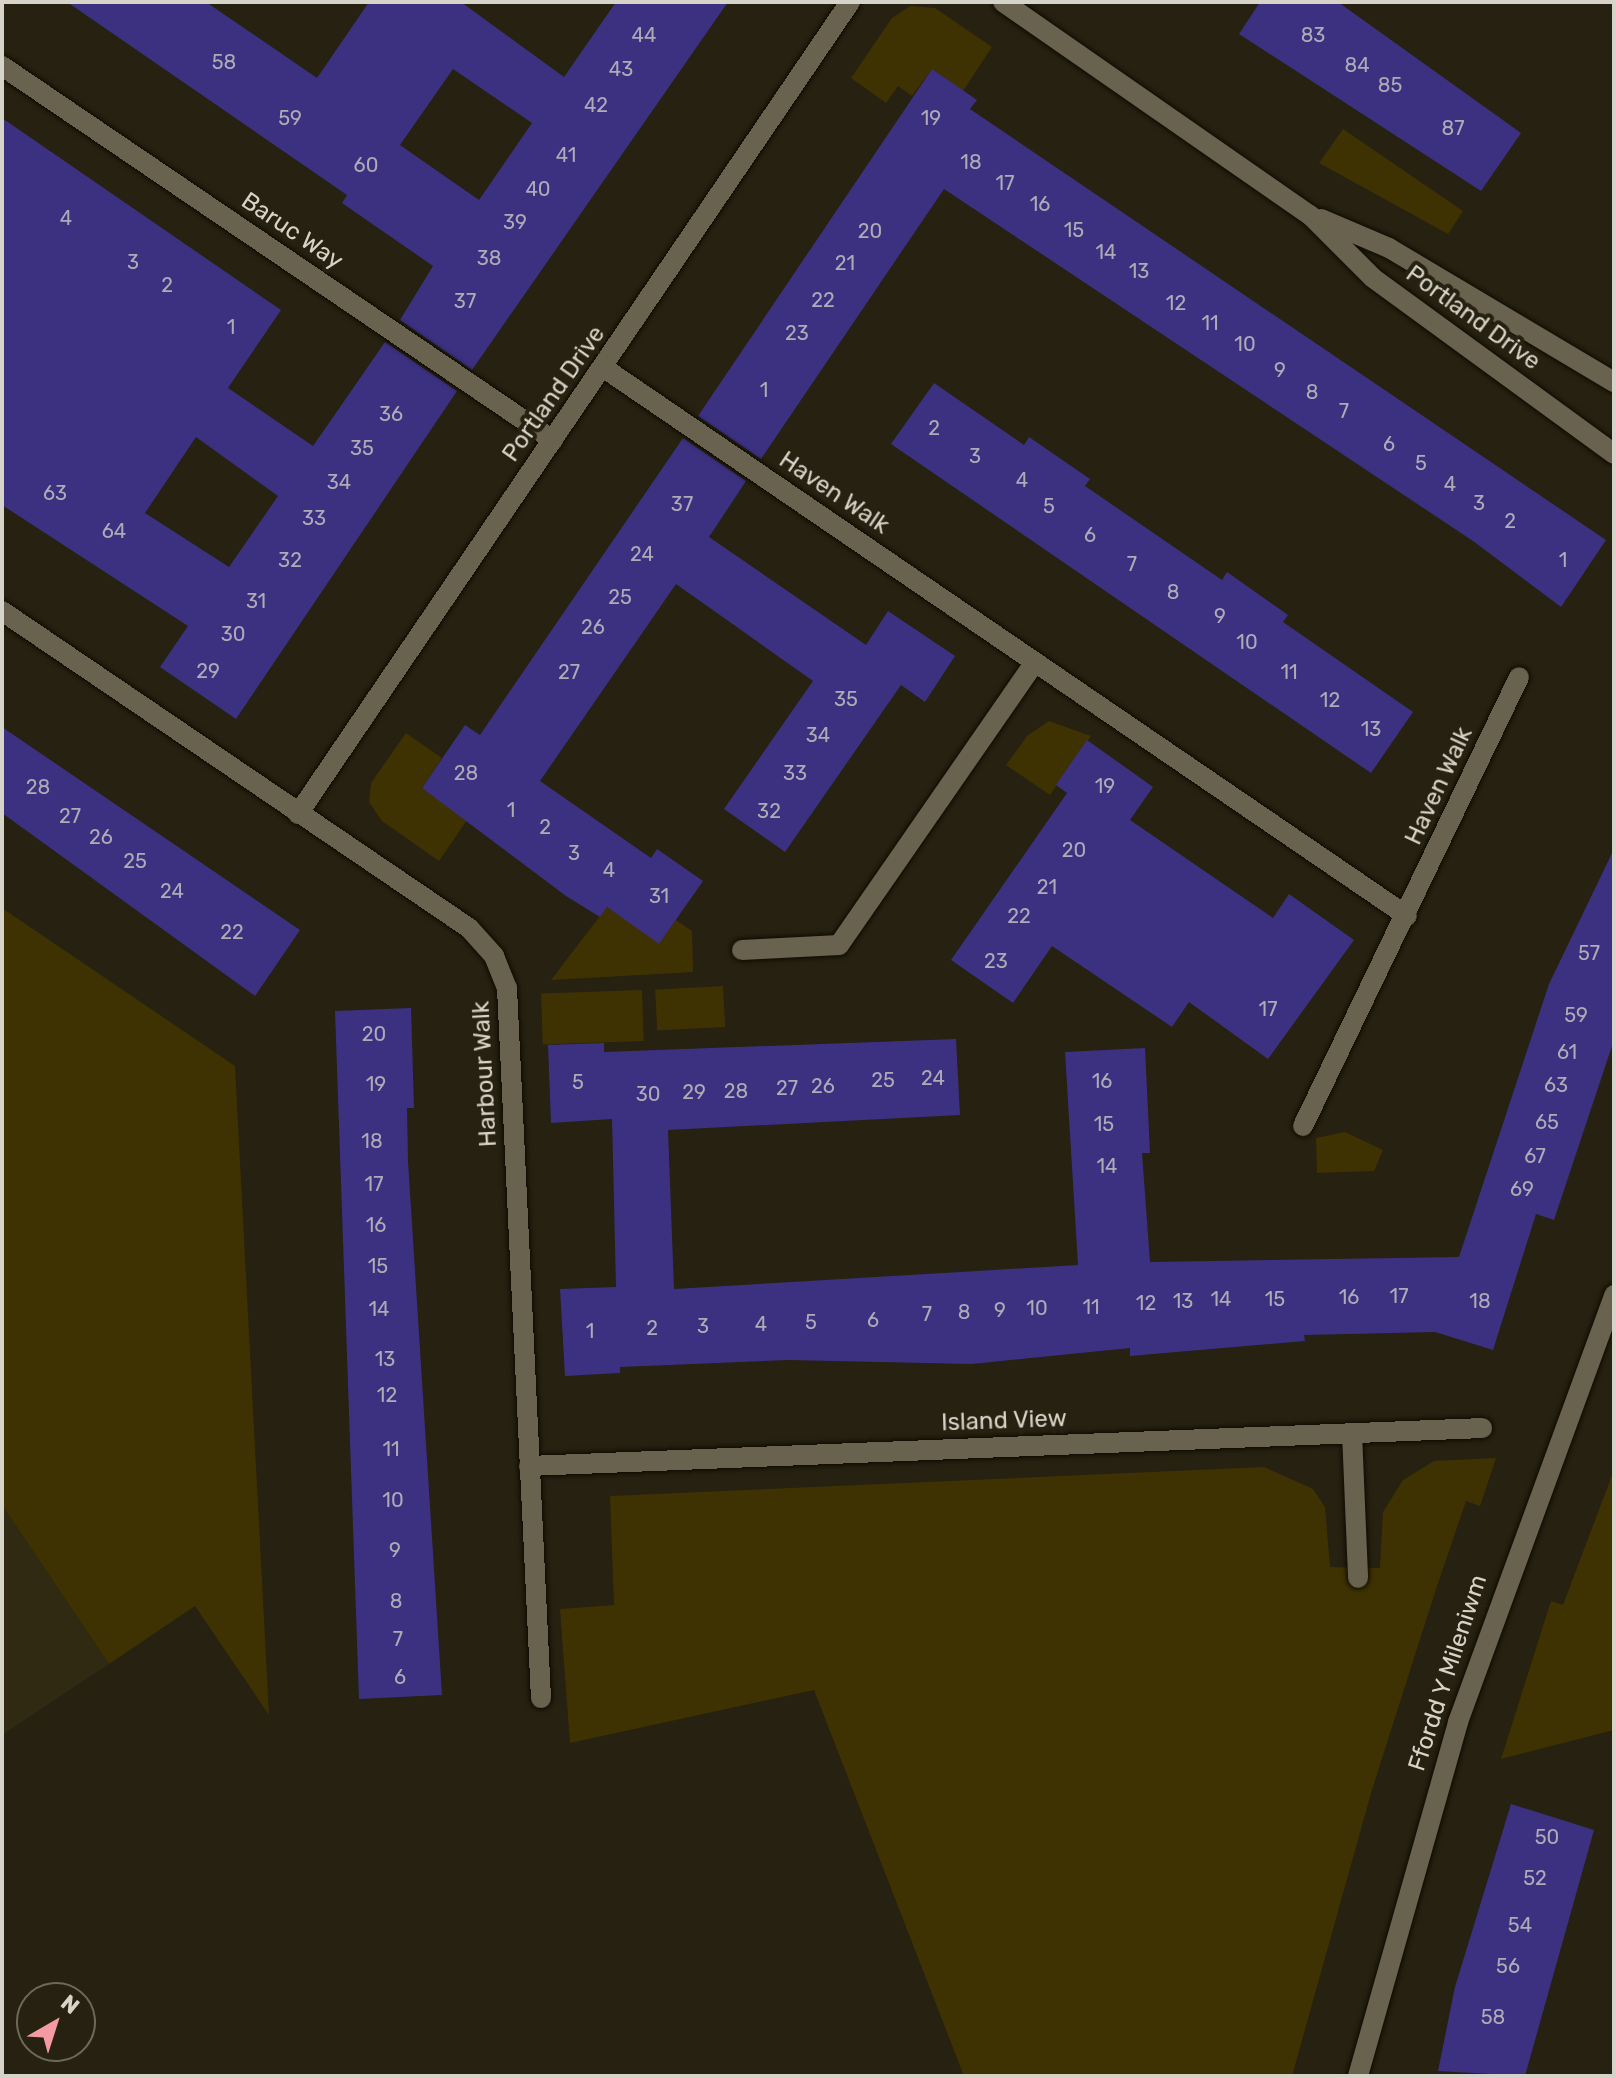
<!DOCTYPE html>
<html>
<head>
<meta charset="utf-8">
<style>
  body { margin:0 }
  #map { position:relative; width:1616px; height:2078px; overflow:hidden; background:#262110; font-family:Rubik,sans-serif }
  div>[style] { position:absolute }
  .built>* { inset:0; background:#312a12 }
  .green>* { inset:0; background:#3e3203; transform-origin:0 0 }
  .building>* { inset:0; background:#3b3180 }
  .roads { filter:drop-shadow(0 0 2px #0f0a00) drop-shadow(0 0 2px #0f0a00) }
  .minor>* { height:20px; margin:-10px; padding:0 10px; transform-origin:10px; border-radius:10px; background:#68624f }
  span { translate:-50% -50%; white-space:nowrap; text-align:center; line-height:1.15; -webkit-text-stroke:8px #262110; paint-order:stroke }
  .number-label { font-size:20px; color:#afaab6 }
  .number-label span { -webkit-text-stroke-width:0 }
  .street-label { font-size:24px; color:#d6d3c8 }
  .frame { position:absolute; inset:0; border:4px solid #d6d3c8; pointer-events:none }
  .north { position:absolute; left:16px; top:1982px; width:80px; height:80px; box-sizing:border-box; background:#262110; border:2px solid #6c685a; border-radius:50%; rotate:39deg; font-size:22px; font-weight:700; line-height:32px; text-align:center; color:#d6d3c8 }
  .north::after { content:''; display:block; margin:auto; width:28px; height:36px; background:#f49aa2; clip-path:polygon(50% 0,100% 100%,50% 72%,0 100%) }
</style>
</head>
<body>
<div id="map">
  <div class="built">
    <div style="clip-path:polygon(2px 1505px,109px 1664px,2px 1735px)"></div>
  </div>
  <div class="green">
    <div style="clip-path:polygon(910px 6px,935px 8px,992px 47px,963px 91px,932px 69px,912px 96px,898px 86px,886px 103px,851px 78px,892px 18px)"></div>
    <div style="clip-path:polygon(1343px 129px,1463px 211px,1448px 234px,1319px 163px)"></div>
    <div style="clip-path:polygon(1049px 721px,1091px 736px,1050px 795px,1006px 765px,1027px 736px)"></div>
    <div style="clip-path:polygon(406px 733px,442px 758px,422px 788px,467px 820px,439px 861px,382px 821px,369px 802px,371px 783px)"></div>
    <div style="clip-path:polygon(607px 907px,659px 943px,676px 920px,692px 931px,693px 972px,551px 980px)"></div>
    <div style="clip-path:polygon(2px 908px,235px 1066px,269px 1715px,195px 1606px,109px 1664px,2px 1505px)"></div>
    <div style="left:723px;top:986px;width:41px;height:68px;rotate:87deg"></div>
    <div style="left:642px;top:990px;width:51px;height:101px;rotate:88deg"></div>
    <div style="clip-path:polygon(1345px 1132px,1383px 1150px,1374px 1171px,1317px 1173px,1316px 1138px)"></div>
    <div style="clip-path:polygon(1496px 1458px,1480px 1506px,1466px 1501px,1436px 1589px,1371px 1793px,1292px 2076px,964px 2076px,814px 1690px,570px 1743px,560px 1609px,614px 1605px,610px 1496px,1264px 1467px,1313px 1489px,1325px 1507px,1330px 1567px,1380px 1568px,1383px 1512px,1403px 1480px,1434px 1461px)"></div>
    <div style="clip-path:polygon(1614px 1470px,1614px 1730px,1501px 1759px,1551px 1601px,1563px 1605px)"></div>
  </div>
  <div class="building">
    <div style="clip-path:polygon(evenodd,67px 2px,206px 2px,317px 78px,369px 2px,461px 2px,564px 77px,616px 2px,728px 2px,472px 370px,400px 320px,433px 266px,342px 203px,347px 195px,67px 2px,453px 69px,532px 123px,479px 200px,400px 145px,453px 69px)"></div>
    <div style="clip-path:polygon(1260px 2px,1338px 2px,1521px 133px,1481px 191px,1239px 34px)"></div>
    <div style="clip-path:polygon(932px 69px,977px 100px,970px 109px,1606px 540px,1561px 607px,1473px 541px,944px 189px,761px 459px,698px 416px)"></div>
    <div style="clip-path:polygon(evenodd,2px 118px,281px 310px,228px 388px,313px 446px,385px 342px,457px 391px,236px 719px,160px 667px,188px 626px,2px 505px,2px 118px,196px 437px,278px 496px,229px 567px,145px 513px,196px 437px)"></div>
    <div style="clip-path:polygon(934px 383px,1024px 445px,1029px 437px,1090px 479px,1085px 486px,1222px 580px,1227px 572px,1288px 615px,1283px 622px,1413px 712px,1371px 773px,891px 444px)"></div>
    <div style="clip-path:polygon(683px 438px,746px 481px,709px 537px,866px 645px,888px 611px,955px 656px,925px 702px,901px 685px,785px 852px,724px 809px,813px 681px,676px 584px,540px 781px,651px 858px,657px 849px,703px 881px,659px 944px,607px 907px,600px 917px,566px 896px,422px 788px,465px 725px,480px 735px)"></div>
    <div style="clip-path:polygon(2px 727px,300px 930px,255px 996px,2px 813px)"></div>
    <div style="clip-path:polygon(1087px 740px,1153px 787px,1130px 820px,1273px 918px,1289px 894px,1354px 940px,1268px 1059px,1189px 1002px,1172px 1027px,1052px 946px,1013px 1003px,951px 960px,1067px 793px,1056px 785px)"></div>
    <div style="clip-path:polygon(1614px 849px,1614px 1040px,1554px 1220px,1536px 1214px,1493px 1350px,1435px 1332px,1304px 1335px,1305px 1341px,1130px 1356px,1130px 1348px,972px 1364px,788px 1360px,620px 1367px,620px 1373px,565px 1376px,560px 1289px,616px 1287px,612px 1119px,551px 1123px,548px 1045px,604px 1043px,604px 1052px,956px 1039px,960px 1115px,668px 1130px,674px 1289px,1078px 1265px,1065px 1052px,1145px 1048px,1150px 1153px,1142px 1153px,1150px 1262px,1459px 1257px,1549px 984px)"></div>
    <div style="clip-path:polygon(411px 1008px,414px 1108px,407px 1108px,408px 1161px,442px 1695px,359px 1699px,335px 1011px)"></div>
    <div style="clip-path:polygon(1511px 1804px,1594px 1830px,1525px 2076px,1438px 2071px,1455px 1987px)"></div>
  </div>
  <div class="roads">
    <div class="minor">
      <div style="left:1003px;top:2px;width:374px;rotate:34.8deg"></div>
      <div style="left:1310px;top:215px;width:89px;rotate:45deg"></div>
      <div style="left:1373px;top:278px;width:298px;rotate:36.1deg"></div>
      <div style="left:2px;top:66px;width:666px;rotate:34.17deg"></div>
      <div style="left:1321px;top:219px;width:74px;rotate:23.1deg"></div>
      <div style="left:1389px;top:248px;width:262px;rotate:30.8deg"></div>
      <div style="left:604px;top:368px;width:972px;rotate:34.31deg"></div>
      <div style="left:2px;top:611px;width:564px;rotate:34.17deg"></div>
      <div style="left:469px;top:928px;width:38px;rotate:48deg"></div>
      <div style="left:494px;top:956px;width:35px;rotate:68deg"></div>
      <div style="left:507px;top:988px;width:711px;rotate:87.26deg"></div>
      <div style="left:298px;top:814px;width:982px;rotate:-55.79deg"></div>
      <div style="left:742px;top:950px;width:97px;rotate:-3deg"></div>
      <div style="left:839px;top:945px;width:344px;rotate:-55.3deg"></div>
      <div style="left:1303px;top:1126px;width:498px;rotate:-64.3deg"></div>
      <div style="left:1352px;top:1433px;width:145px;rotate:87.6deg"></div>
      <div style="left:529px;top:1466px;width:954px;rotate:-2.28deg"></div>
      <div style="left:1358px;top:2076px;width:368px;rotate:-74.2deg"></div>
      <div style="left:1458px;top:1722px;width:455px;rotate:-69.9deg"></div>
    </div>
  </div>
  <div class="number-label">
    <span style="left:644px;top:35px">44</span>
    <span style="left:1313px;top:35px">83</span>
    <span style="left:224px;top:62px">58</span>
    <span style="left:1357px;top:65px">84</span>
    <span style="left:621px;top:69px">43</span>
    <span style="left:1390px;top:85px">85</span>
    <span style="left:596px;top:105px">42</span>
    <span style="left:290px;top:118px">59</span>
    <span style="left:931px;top:118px">19</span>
    <span style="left:1453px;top:128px">87</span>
    <span style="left:566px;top:155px">41</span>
    <span style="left:971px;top:162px">18</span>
    <span style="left:366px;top:165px">60</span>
    <span style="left:1005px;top:183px">17</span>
    <span style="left:538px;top:189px">40</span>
    <span style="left:1040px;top:204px">16</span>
    <span style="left:66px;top:218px">4</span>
    <span style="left:515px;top:222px">39</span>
    <span style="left:1074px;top:230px">15</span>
    <span style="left:870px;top:231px">20</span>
    <span style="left:1106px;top:252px">14</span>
    <span style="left:489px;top:258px">38</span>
    <span style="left:133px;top:262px">3</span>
    <span style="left:845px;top:263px">21</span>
    <span style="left:1139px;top:271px">13</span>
    <span style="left:167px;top:285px">2</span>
    <span style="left:823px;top:300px">22</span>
    <span style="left:465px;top:301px">37</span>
    <span style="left:1176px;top:303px">12</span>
    <span style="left:1210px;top:323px">11</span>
    <span style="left:231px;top:327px">1</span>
    <span style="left:797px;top:333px">23</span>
    <span style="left:1245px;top:344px">10</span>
    <span style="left:1280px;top:370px">9</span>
    <span style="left:764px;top:390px">1</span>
    <span style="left:1312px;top:392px">8</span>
    <span style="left:1344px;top:411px">7</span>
    <span style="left:391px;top:414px">36</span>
    <span style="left:934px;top:428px">2</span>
    <span style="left:1389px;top:444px">6</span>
    <span style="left:362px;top:448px">35</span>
    <span style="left:975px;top:456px">3</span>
    <span style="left:1421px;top:463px">5</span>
    <span style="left:1022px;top:480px">4</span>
    <span style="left:339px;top:482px">34</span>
    <span style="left:1450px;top:484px">4</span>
    <span style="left:55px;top:493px">63</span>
    <span style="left:1479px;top:503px">3</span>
    <span style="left:682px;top:504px">37</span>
    <span style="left:1049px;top:506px">5</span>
    <span style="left:314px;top:518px">33</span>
    <span style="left:1510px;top:521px">2</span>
    <span style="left:114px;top:531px">64</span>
    <span style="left:1090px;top:535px">6</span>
    <span style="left:642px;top:554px">24</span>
    <span style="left:290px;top:560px">32</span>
    <span style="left:1563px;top:560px">1</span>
    <span style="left:1132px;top:564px">7</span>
    <span style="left:1173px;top:592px">8</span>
    <span style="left:620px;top:597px">25</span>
    <span style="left:256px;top:601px">31</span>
    <span style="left:1220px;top:616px">9</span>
    <span style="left:593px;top:627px">26</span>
    <span style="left:233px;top:634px">30</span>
    <span style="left:1247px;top:642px">10</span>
    <span style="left:208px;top:671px">29</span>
    <span style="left:569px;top:672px">27</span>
    <span style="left:1289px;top:672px">11</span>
    <span style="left:846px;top:699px">35</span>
    <span style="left:1330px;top:700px">12</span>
    <span style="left:1371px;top:729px">13</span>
    <span style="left:818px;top:735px">34</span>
    <span style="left:466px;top:773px">28</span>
    <span style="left:795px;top:773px">33</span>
    <span style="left:1105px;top:786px">19</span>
    <span style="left:38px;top:787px">28</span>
    <span style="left:511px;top:810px">1</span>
    <span style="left:769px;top:811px">32</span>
    <span style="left:70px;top:816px">27</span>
    <span style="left:545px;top:827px">2</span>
    <span style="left:101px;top:837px">26</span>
    <span style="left:1074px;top:850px">20</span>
    <span style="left:574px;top:853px">3</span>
    <span style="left:135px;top:861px">25</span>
    <span style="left:609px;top:870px">4</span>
    <span style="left:1047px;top:887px">21</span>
    <span style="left:172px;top:891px">24</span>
    <span style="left:659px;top:896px">31</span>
    <span style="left:1019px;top:916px">22</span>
    <span style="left:232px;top:932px">22</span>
    <span style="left:1589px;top:953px">57</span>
    <span style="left:996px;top:961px">23</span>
    <span style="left:1268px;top:1009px">17</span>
    <span style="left:1576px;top:1015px">59</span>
    <span style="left:374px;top:1034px">20</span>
    <span style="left:1567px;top:1052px">61</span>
    <span style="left:933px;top:1078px">24</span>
    <span style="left:883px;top:1080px">25</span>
    <span style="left:1102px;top:1081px">16</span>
    <span style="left:578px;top:1082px">5</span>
    <span style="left:376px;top:1084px">19</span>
    <span style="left:1556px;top:1085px">63</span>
    <span style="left:823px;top:1086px">26</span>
    <span style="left:787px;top:1088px">27</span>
    <span style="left:736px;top:1091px">28</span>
    <span style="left:694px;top:1092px">29</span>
    <span style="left:648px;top:1094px">30</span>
    <span style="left:1547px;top:1122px">65</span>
    <span style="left:1104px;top:1124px">15</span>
    <span style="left:372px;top:1141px">18</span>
    <span style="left:1535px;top:1156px">67</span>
    <span style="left:1107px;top:1166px">14</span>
    <span style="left:374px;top:1184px">17</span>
    <span style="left:1522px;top:1189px">69</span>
    <span style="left:376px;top:1225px">16</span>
    <span style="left:378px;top:1266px">15</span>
    <span style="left:1399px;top:1296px">17</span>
    <span style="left:1349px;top:1297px">16</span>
    <span style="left:1221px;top:1299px">14</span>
    <span style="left:1275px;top:1299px">15</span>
    <span style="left:1183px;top:1301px">13</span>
    <span style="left:1480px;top:1301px">18</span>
    <span style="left:1146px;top:1303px">12</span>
    <span style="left:1091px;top:1307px">11</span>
    <span style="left:1037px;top:1308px">10</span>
    <span style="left:379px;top:1309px">14</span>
    <span style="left:1000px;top:1310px">9</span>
    <span style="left:964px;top:1312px">8</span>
    <span style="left:927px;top:1314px">7</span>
    <span style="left:873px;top:1320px">6</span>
    <span style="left:811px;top:1322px">5</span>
    <span style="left:761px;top:1324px">4</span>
    <span style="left:703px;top:1326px">3</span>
    <span style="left:652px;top:1328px">2</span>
    <span style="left:590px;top:1331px">1</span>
    <span style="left:385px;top:1359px">13</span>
    <span style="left:387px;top:1395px">12</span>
    <span style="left:391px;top:1449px">11</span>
    <span style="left:393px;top:1500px">10</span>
    <span style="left:395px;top:1550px">9</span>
    <span style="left:396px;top:1601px">8</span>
    <span style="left:398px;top:1639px">7</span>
    <span style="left:400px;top:1677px">6</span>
    <span style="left:1547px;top:1837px">50</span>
    <span style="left:1535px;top:1878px">52</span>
    <span style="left:1520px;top:1925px">54</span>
    <span style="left:1508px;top:1966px">56</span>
    <span style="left:1493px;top:2017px">58</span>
  </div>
  <div class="street-label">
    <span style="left:292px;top:231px;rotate:34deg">Baruc Way</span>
    <span style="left:1473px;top:318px;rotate:36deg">Portland Drive</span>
    <span style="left:554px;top:394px;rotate:-55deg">Portland Drive</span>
    <span style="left:834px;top:493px;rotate:34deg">Haven Walk</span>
    <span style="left:1439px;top:786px;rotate:-65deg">Haven Walk</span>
    <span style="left:485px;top:1074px;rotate:-93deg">Harbour Walk</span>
    <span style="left:1004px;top:1421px;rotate:-2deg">Island View</span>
    <span style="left:1448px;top:1673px;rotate:-72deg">Ffordd Y Mileniwm</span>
  </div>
  <div class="frame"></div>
  <div class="north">N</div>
</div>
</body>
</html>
